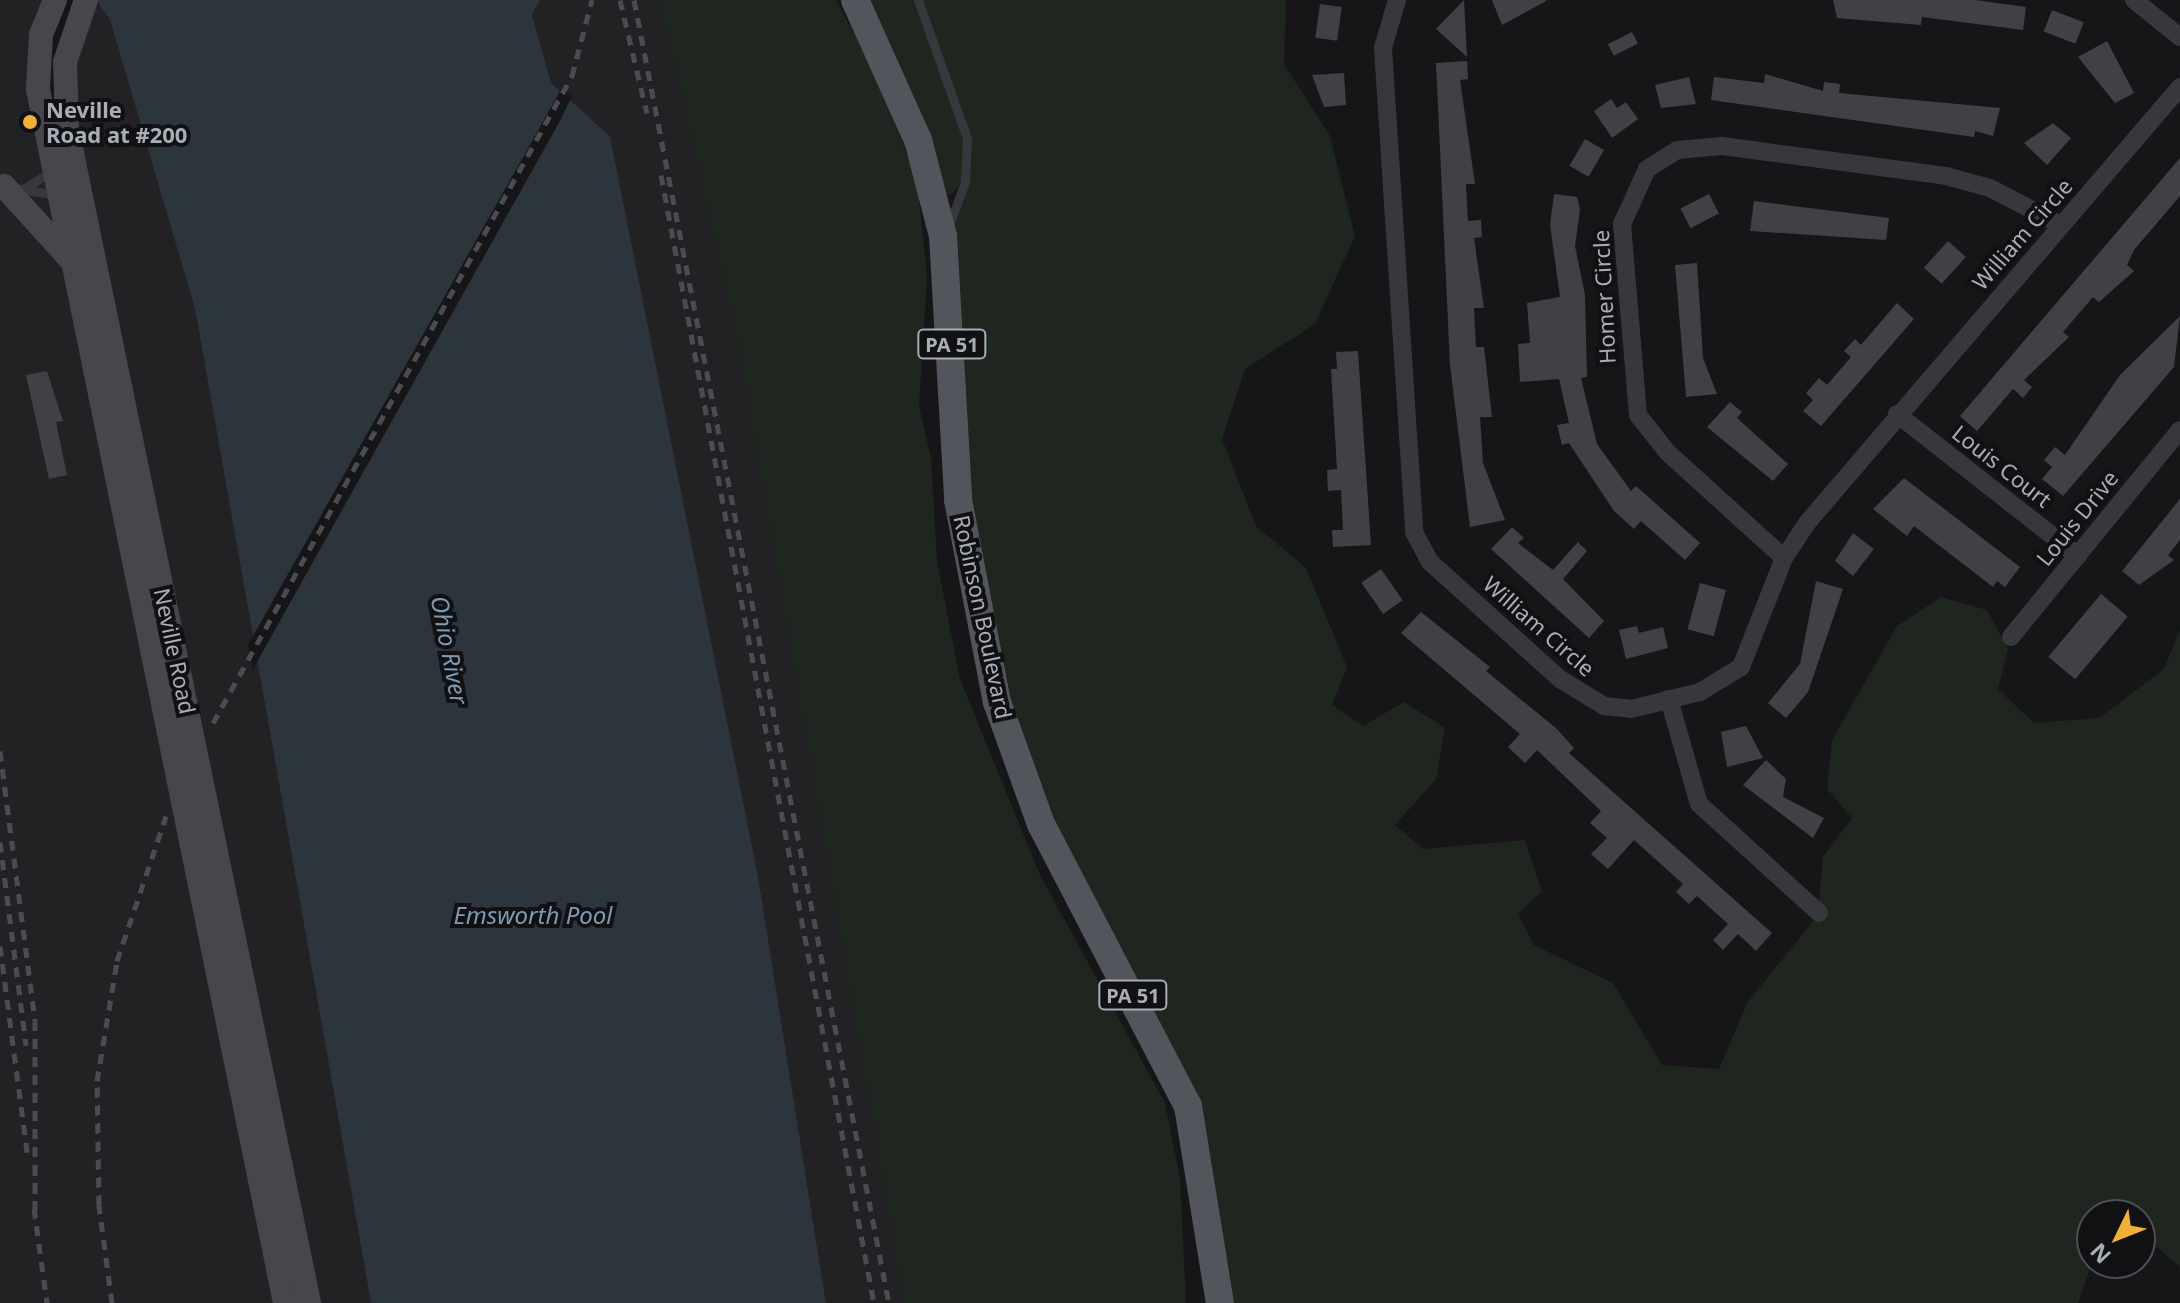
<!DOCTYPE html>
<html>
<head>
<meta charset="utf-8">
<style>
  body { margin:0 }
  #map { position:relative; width:2180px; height:1303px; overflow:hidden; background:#161618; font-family:"Noto Sans",sans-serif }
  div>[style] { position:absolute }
  .built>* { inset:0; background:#222225 }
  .green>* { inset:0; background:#1e261f }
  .water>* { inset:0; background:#2c353c }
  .pier>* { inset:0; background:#161618 }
  .building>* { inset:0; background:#404145; transform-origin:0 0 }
  .lane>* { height:9px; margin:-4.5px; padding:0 4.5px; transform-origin:4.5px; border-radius:4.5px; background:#37383d }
  .street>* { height:18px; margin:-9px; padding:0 9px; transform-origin:9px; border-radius:9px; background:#37383d }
  .secondary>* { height:24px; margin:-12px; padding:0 12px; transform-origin:12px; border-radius:12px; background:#45474d }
  .primary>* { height:28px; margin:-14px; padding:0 14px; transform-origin:14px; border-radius:14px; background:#53555c }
  .rail>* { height:5px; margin-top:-2.5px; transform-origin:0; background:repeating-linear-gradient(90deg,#4a4c52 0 10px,transparent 0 18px) }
  .dots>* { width:22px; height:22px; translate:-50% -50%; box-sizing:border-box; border:4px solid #111113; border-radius:50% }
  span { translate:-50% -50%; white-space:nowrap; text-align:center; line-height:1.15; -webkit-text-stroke:8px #111113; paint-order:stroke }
  .shield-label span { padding:2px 6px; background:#111113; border:2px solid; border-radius:6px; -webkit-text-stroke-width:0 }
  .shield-label { font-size:20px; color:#a8adb8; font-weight:700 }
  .poi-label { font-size:22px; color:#a8adb8; font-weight:700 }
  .left { translate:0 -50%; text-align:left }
  .street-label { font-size:22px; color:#a8adb8 }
  .water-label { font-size:24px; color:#7f9bb3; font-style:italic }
  .north { position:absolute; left:2076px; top:1199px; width:80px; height:80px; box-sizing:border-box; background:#111113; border:2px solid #4d4f55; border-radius:50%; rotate:227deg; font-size:22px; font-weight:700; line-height:32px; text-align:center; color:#a8adb8 }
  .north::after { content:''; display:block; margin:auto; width:28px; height:36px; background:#f2b134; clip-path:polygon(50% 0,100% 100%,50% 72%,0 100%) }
</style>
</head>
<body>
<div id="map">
  <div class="built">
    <div style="clip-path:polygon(0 0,55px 0,37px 61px,285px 1303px,0 1303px)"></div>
    <div style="clip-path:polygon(96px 0,110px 20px,195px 309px,371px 1303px,309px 1303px,67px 129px,79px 11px)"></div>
    <div style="clip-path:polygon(540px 0,705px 0,978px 1303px,826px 1303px,758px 876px,610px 136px,551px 83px,532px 15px)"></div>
  </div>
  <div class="green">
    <div style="clip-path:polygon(660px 0,836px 0,883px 85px,918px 187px,927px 278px,919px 406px,931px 458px,937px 561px,960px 679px,1040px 875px,1165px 1103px,1180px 1179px,1186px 1303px,904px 1303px,737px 339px)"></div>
    <div style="clip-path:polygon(857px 0,916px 0,965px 138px,963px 181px,953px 193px,944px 196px)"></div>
    <div style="clip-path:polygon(920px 0,1286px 0,1284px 64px,1330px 136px,1355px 236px,1315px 324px,1245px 369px,1222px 439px,1256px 526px,1306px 568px,1347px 667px,1332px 705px,1363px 726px,1404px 702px,1445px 728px,1436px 779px,1395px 825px,1423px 849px,1525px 840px,1542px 891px,1518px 914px,1534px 945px,1613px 983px,1662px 1065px,1719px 1069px,1747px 1003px,1818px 915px,1823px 857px,1852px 818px,1827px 789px,1832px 740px,1897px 626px,1941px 597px,1987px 610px,2008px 649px,1998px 689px,2034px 723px,2099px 718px,2164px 669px,2180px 629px,2180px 1267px,2156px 1246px,2140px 1251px,2140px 1215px,2092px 1215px,2092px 1263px,2103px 1263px,2090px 1268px,2078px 1303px,1222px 1303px,1197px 1108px,1046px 820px,1001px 701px,964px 499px,946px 236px,970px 160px)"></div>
  </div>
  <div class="water">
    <div style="clip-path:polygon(96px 0,540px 0,532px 15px,551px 83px,610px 136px,758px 876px,826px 1303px,371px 1303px,195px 309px,110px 20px)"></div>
  </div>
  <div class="pier">
    <div style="clip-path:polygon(562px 88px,572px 96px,561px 119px,253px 669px,248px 645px)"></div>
  </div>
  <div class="building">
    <div style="clip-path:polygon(1464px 0,1467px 57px,1436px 29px)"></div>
    <div style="clip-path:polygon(1492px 0,1546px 0,1546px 1px,1502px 25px)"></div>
    <div style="clip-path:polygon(1833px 0,1975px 0,2026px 7px,2023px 30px,1922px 17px,1921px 25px,1837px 18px)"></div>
    <div style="left:1320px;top:4px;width:22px;height:34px;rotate:8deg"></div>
    <div style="left:2052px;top:10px;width:34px;height:23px;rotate:21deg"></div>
    <div style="left:1632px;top:32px;width:13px;height:27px;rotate:63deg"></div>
    <div style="clip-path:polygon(2107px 41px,2134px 93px,2115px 103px,2078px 57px)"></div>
    <div style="clip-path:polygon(1467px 61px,1468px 79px,1460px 80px,1475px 184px,1466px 184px,1468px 221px,1481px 220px,1482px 237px,1474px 238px,1484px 308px,1474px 308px,1476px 347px,1484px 347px,1492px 417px,1480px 417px,1483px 463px,1505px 520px,1470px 527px,1450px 365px,1436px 63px)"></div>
    <div style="clip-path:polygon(1344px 73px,1346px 105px,1324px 107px,1312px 75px)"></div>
    <div style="clip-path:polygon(1765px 74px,1823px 91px,1824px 82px,1840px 84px,1839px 93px,2000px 108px,1993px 136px,1975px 131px,1974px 137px,1711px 100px,1714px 77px,1764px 83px)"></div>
    <div style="clip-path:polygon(1689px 77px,1696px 104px,1661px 108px,1655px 85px)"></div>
    <div style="clip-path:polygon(1611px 99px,1617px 108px,1626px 102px,1638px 119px,1612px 138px,1594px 111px)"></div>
    <div style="clip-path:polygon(2053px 123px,2071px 138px,2047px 165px,2024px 143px)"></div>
    <div style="left:1585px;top:139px;width:22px;height:31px;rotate:30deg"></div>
    <div style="clip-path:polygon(2180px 158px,2180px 196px,2134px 250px,2127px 265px,2134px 271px,2099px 302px,2093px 297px,2063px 332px,2069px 337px,2024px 380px,2032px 387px,2023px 398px,2013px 389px,1977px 431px,1960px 416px)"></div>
    <div style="clip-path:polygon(1554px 194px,1577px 197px,1580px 209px,1575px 246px,1585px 295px,1587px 377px,1581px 378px,1597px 444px,1631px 491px,1636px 486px,1700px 543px,1685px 560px,1641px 521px,1634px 529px,1614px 511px,1569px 443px,1562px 445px,1557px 425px,1569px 423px,1559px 379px,1520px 382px,1518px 344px,1530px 343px,1527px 303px,1560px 297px,1550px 225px)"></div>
    <div style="left:1709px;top:194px;width:22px;height:32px;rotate:63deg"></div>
    <div style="clip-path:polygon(1754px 201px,1889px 218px,1886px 240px,1750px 231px)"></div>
    <div style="left:1948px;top:241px;width:24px;height:36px;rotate:42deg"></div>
    <div style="clip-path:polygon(1697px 263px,1703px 358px,1717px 394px,1686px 397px,1675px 265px)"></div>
    <div style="clip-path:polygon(1897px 303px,1914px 319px,1821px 426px,1803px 411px,1813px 400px,1806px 393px,1819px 378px,1827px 385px,1851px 357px,1844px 351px,1855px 339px,1861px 345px)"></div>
    <div style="clip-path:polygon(2180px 316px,2174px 367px,2063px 496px,2042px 479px,2052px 467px,2044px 460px,2055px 447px,2065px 455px,2120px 375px)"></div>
    <div style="clip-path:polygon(1358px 351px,1371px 545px,1333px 547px,1332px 530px,1343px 530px,1341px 490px,1328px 491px,1327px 470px,1337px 469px,1331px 369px,1337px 369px,1336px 352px)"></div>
    <div style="clip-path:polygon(47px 371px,63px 421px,56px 422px,67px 475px,49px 479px,26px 375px)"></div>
    <div style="clip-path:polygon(1730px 402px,1742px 412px,1737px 418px,1788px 464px,1773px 481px,1707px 427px)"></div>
    <div style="clip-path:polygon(1904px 478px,2020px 567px,2005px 587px,1997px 581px,1993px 587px,1914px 526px,1907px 536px,1873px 509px)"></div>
    <div style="clip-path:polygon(2180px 499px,2180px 540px,2168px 555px,2174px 560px,2139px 585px,2122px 571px)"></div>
    <div style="clip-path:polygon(1512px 527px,1524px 538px,1518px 543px,1553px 570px,1578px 542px,1587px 551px,1563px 579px,1604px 621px,1589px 638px,1491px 549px)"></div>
    <div style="clip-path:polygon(1853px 533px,1874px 549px,1853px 576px,1835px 561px)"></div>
    <div style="left:1381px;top:569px;width:38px;height:24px;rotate:55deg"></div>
    <div style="clip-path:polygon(1816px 581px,1843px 589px,1808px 692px,1786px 718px,1768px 703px,1800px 664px)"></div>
    <div style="left:1700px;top:583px;width:27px;height:48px;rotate:15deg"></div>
    <div style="left:2101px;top:594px;width:35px;height:82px;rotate:40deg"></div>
    <div style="clip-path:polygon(1421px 612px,1490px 667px,1486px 671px,1557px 729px,1574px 748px,1569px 753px,1772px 933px,1756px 951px,1738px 934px,1723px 950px,1713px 940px,1728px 924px,1697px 896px,1689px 904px,1676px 892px,1683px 884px,1634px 840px,1608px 869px,1591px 854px,1607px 838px,1590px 823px,1601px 811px,1537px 750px,1525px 763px,1508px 747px,1520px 734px,1401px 633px)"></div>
    <div style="clip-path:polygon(1637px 626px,1639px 633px,1663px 627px,1668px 648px,1626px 659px,1619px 630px)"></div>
    <div style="clip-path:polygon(1746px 726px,1763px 758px,1727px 767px,1721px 732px)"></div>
    <div style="clip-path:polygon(1766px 760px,1786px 779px,1783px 797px,1824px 818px,1813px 838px,1743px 785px)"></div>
  </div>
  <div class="lane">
    <div style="left:918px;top:0;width:146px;rotate:70.5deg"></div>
    <div style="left:967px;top:138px;width:44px;rotate:92.6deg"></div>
    <div style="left:965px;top:182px;width:51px;rotate:110.6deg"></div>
    <div style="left:14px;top:188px;width:45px;rotate:9deg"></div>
    <div style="left:21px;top:190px;width:37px;rotate:-31deg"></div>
  </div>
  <div class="street">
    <div style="left:1397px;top:0;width:50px;rotate:106.3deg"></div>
    <div style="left:1383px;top:48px;width:485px;rotate:86.3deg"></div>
    <div style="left:1414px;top:532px;width:34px;rotate:62deg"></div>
    <div style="left:1430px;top:562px;width:175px;rotate:42deg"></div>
    <div style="left:1560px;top:679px;width:52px;rotate:31.5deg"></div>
    <div style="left:1604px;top:706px;width:27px;rotate:6deg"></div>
    <div style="left:1631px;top:709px;width:71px;rotate:-13.8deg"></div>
    <div style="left:1700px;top:692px;width:48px;rotate:-31.4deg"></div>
    <div style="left:1741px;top:667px;width:117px;rotate:-68.5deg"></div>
    <div style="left:1784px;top:558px;width:42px;rotate:-56.7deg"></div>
    <div style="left:1807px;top:523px;width:574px;rotate:-49.45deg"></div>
    <div style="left:2134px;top:0;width:59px;rotate:38.8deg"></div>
    <div style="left:1897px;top:414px;width:230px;rotate:38.1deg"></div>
    <div style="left:1784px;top:558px;width:156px;rotate:-137.8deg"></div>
    <div style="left:1668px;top:453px;width:48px;rotate:-128.3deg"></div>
    <div style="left:1638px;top:415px;width:192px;rotate:-94.8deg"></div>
    <div style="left:1622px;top:224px;width:60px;rotate:-65.6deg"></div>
    <div style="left:1647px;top:169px;width:36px;rotate:-32deg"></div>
    <div style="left:1677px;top:150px;width:45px;rotate:-5.1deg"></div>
    <div style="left:1722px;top:146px;width:226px;rotate:7.6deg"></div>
    <div style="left:1946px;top:176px;width:46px;rotate:15.3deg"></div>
    <div style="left:1990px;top:188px;width:80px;rotate:27.5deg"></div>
    <div style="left:2011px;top:637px;width:267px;rotate:-50.8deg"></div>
    <div style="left:1669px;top:699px;width:109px;rotate:74.1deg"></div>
    <div style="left:1699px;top:804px;width:162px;rotate:42.2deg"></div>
  </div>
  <div class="secondary">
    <div style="left:55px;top:0;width:38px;rotate:112deg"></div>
    <div style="left:41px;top:35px;width:54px;rotate:93.2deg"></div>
    <div style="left:38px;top:89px;width:1239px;rotate:78.5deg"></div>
    <div style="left:86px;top:0;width:65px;rotate:108.7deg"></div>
    <div style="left:65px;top:62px;width:67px;rotate:88.3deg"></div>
    <div style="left:67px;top:129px;width:1199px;rotate:78.35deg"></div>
    <div style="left:4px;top:186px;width:101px;rotate:47.8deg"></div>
  </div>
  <div class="primary">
    <div style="left:855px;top:0;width:154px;rotate:65.8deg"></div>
    <div style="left:918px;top:140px;width:99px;rotate:75.4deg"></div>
    <div style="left:943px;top:236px;width:264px;rotate:86.7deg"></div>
    <div style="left:958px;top:500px;width:206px;rotate:79.1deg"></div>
    <div style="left:997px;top:702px;width:130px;rotate:70.2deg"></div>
    <div style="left:1041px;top:824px;width:318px;rotate:62.5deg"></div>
    <div style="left:1188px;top:1106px;width:200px;rotate:80.8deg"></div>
  </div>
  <div class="rail">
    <div style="left:620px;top:0;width:116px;rotate:76.6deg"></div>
    <div style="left:634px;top:0;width:1328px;rotate:78.93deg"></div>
    <div style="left:661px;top:175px;width:1148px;rotate:79.31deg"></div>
    <div style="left:213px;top:723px;width:740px;rotate:-60.98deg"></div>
    <div style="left:572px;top:76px;width:79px;rotate:-75.3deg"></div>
    <div style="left:0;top:751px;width:272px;rotate:82.6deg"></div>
    <div style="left:35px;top:1021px;width:198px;rotate:90deg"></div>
    <div style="left:0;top:842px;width:205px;rotate:82.7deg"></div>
    <div style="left:0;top:946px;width:208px;rotate:82.5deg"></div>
    <div style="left:34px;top:1208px;width:96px;rotate:82.2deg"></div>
    <div style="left:112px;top:1303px;width:99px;rotate:-97.6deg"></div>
    <div style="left:99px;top:1205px;width:124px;rotate:-90.9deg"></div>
    <div style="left:97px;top:1081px;width:122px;rotate:-80.5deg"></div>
    <div style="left:117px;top:961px;width:153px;rotate:-71.3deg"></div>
  </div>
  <div class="dots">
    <div style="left:30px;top:122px;background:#f2b134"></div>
  </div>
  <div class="shield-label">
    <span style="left:952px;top:344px">PA 51</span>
    <span style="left:1133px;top:995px">PA 51</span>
  </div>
  <div class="poi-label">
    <span class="left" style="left:46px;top:122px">Neville<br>Road at #200</span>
  </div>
  <div class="street-label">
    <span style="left:2022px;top:234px;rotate:-49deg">William Circle</span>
    <span style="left:1604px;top:297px;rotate:-93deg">Homer Circle</span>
    <span style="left:2002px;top:466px;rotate:38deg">Louis Court</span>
    <span style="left:2077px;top:518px;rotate:-51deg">Louis Drive</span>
    <span style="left:983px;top:617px;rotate:78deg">Robinson Boulevard</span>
    <span style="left:1539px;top:626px;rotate:41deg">William Circle</span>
    <span style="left:175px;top:651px;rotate:78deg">Neville Road</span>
  </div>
  <div class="water-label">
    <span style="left:450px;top:650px;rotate:79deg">Ohio River</span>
    <span style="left:533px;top:915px">Emsworth Pool</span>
  </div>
  <div class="north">N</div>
</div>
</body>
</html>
